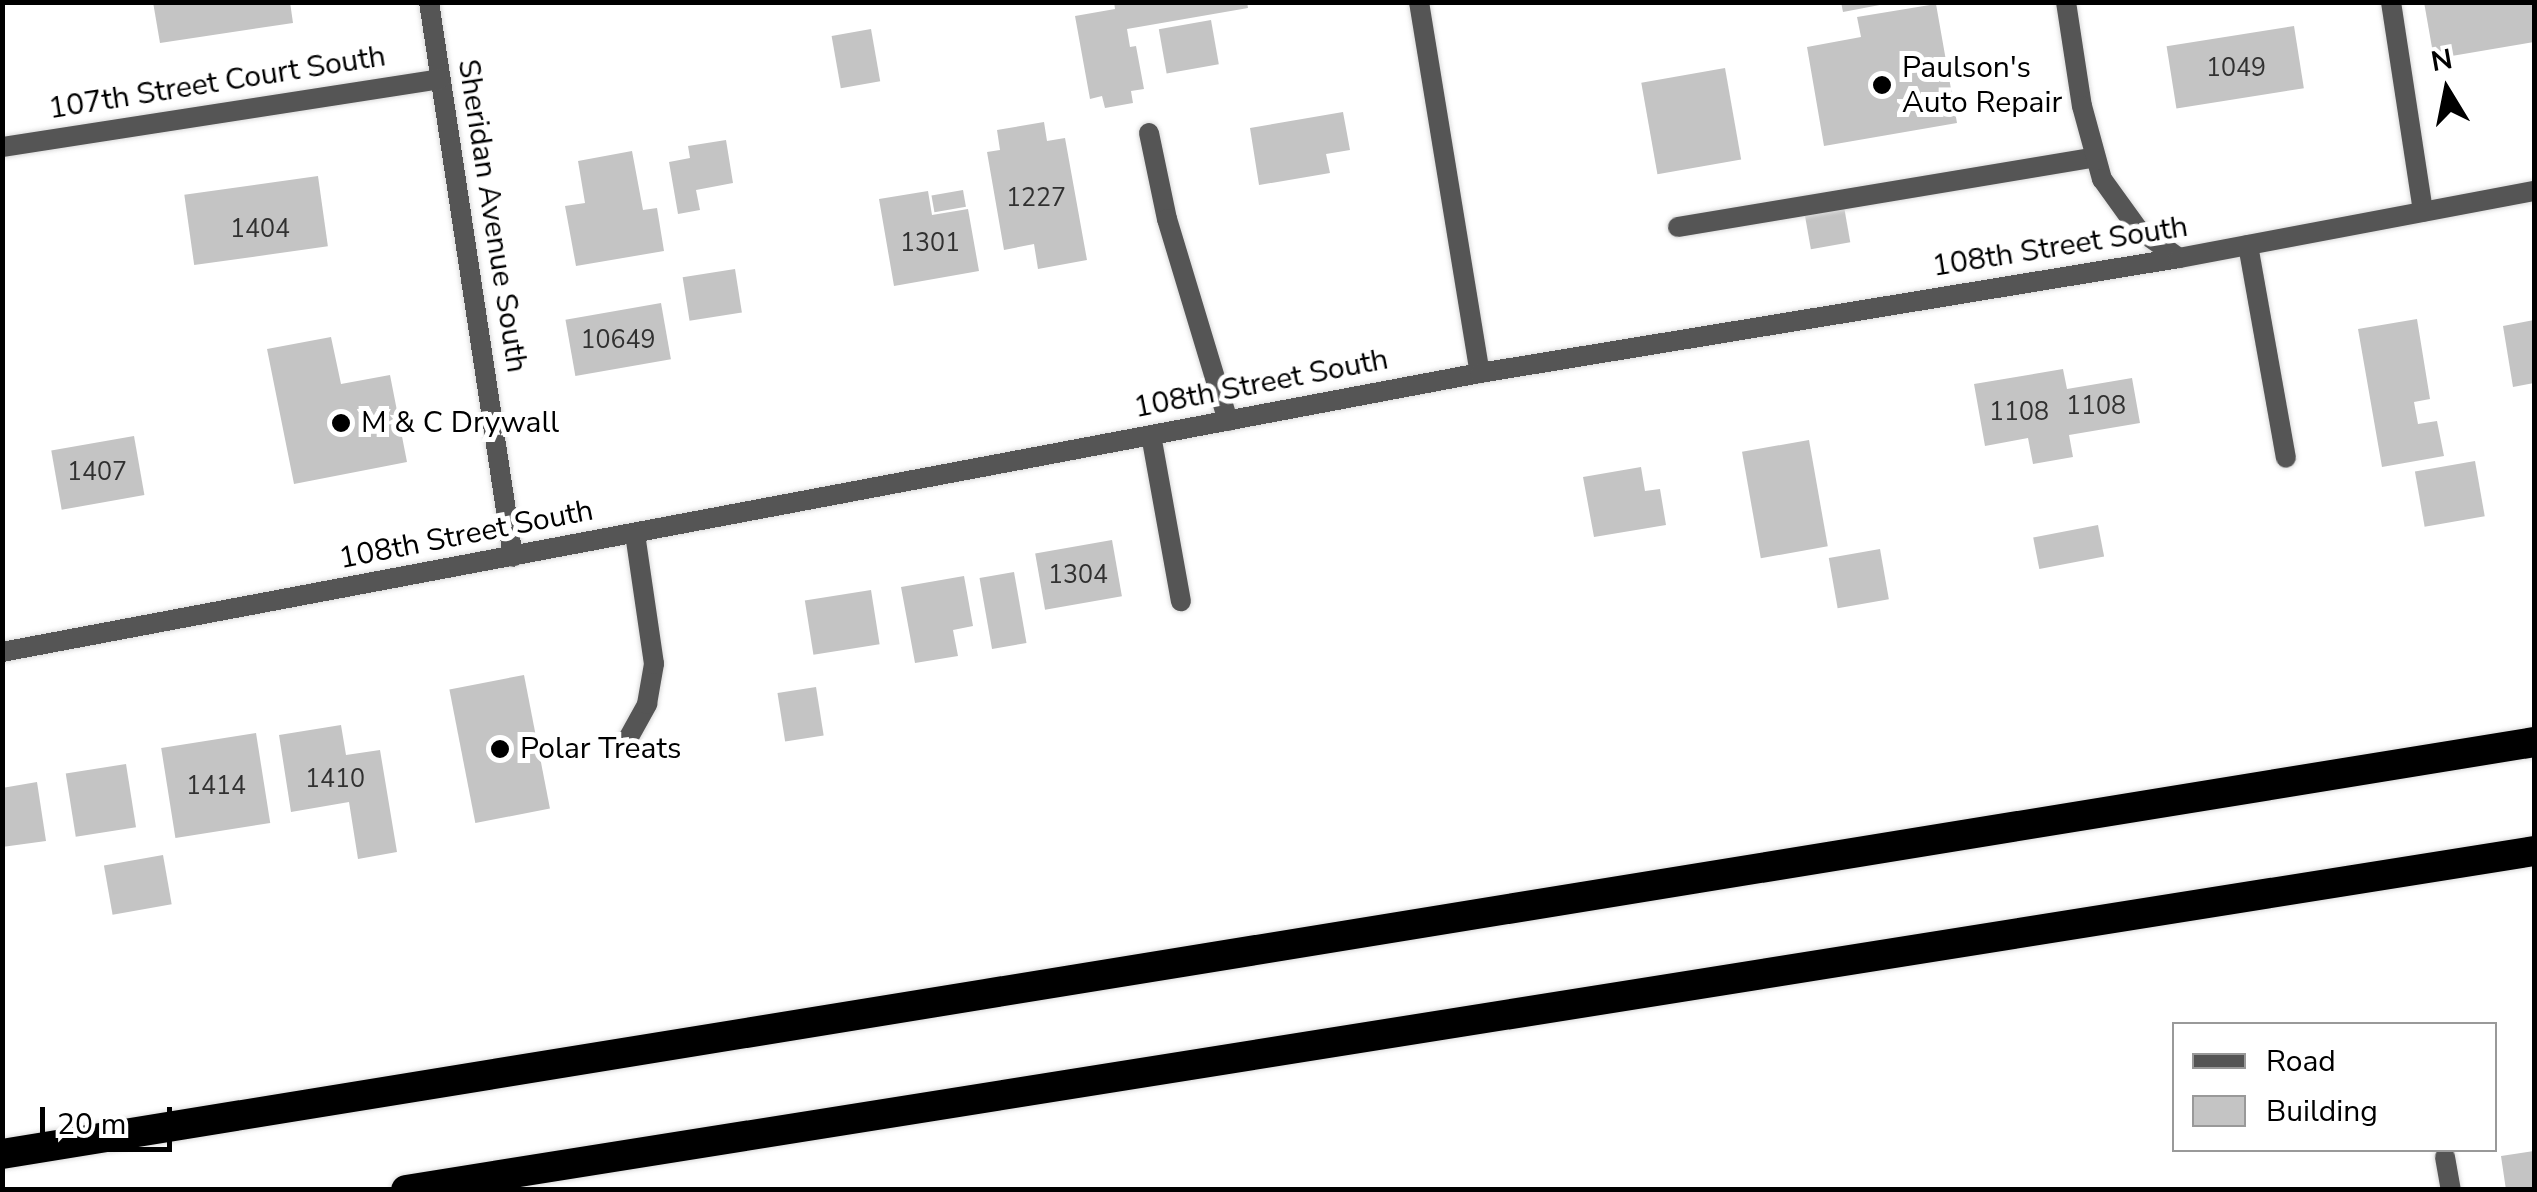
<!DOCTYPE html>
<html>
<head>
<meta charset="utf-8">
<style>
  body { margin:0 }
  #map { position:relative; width:2537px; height:1192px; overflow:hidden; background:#fff; font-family:"Nunito Sans",sans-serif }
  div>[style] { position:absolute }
  .building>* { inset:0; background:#c4c4c4; transform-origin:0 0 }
  .roads { filter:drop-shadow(0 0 2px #dbdbdb) drop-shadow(0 0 2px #dbdbdb) }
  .service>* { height:20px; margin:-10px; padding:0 10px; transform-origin:10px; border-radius:10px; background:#555 }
  .minor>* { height:20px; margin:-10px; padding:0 10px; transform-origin:10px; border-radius:10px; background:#555 }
  .tertiary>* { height:20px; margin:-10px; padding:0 10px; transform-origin:10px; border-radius:10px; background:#555 }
  .motorway>* { height:30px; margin:-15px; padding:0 15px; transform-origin:15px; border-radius:15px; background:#000 }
  .dots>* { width:28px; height:28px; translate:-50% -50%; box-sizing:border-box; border:5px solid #fff; border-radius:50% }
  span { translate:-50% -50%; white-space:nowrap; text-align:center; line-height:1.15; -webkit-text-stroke:10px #fff; paint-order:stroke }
  .number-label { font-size:25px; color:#313131 }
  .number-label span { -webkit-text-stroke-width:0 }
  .poi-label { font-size:30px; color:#000 }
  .left { translate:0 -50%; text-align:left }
  .street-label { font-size:30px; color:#000 }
  .frame { position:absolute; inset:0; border:5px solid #000; pointer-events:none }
  .legend { position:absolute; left:2172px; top:1022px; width:325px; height:130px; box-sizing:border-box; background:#fff; border:2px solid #999; margin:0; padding:12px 18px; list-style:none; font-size:30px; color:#000 }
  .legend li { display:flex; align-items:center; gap:20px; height:50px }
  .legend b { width:50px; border:2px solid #999 }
  .north { position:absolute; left:2397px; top:40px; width:100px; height:100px; -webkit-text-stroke:8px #fff; paint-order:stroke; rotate:350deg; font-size:28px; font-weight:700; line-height:40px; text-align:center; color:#000 }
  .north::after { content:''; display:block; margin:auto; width:35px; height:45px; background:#000; clip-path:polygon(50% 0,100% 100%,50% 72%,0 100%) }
  .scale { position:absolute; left:40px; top:1107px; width:132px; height:45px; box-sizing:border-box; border:5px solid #000; border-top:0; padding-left:12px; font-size:30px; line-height:35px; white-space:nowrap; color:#000; -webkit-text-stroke:8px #fff; paint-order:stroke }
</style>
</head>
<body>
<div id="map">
  <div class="building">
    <div style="clip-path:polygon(153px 2px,290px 2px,293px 23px,160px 43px)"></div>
    <div style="clip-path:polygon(1114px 2px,1247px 2px,1248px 8px,1127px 29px,1130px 47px,1136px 46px,1144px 89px,1131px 91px,1133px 103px,1105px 108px,1102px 96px,1090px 99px,1075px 16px,1115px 9px)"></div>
    <div style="clip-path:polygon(1841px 2px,1885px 2px,1885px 4px,1843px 12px)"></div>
    <div style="clip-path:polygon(2424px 2px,2534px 2px,2534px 42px,2434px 59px)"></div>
    <div style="clip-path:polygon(1936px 4px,1957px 123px,1824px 146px,1807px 47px,1861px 37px,1857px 17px)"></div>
    <div style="left:1211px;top:20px;width:45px;height:53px;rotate:80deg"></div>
    <div style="left:2294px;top:26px;width:63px;height:129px;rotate:81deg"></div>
    <div style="left:871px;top:29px;width:53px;height:40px;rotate:80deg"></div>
    <div style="left:1725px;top:68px;width:93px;height:85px;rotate:80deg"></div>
    <div style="clip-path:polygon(1343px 112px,1350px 150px,1326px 154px,1330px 173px,1259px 185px,1250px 128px)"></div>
    <div style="clip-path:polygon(1044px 122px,1047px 141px,1065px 138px,1087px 260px,1038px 269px,1034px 244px,1004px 250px,987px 152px,1000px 150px,997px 130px)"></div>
    <div style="clip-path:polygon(726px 140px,733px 183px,696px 190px,700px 210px,678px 214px,669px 162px,690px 158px,688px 146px)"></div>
    <div style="clip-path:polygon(632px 151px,643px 210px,657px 208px,664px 251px,576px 266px,565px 206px,585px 203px,578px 161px)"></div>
    <div style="left:318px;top:176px;width:71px;height:135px;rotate:82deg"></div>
    <div style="left:963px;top:190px;width:17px;height:32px;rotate:80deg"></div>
    <div style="clip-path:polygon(928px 191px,932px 215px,968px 209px,979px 271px,894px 286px,879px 199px)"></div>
    <div style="left:1843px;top:201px;width:42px;height:40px;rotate:80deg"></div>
    <div style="left:735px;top:269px;width:44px;height:53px;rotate:81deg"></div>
    <div style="left:661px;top:303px;width:57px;height:97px;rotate:80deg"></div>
    <div style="clip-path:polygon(2417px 319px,2430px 399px,2414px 402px,2418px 424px,2437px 421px,2444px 456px,2382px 467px,2358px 329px)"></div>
    <div style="clip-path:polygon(2534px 320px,2534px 383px,2513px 387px,2503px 326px)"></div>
    <div style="clip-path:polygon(331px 337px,341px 384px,390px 375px,407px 462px,294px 484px,267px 349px)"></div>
    <div style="clip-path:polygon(2063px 369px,2067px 389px,2132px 378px,2140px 423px,2069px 435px,2073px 457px,2033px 464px,2028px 438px,1985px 446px,1974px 384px)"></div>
    <div style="left:134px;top:436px;width:60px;height:84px;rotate:80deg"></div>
    <div style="left:1809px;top:440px;width:108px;height:68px;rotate:80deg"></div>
    <div style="left:2475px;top:461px;width:56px;height:61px;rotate:80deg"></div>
    <div style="clip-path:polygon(1641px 467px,1645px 491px,1660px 489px,1666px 525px,1594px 537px,1583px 477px)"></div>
    <div style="left:2098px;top:525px;width:32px;height:66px;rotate:79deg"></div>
    <div style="left:1112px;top:540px;width:57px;height:78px;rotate:80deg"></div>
    <div style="left:1880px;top:549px;width:51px;height:52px;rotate:80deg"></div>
    <div style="left:1014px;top:572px;width:72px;height:35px;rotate:80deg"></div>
    <div style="clip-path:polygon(964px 576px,973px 626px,953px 630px,958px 656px,915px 663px,901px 587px)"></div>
    <div style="left:871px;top:590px;width:55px;height:67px;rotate:81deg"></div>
    <div style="left:524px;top:675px;width:136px;height:76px;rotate:79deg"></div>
    <div style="left:816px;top:687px;width:49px;height:39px;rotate:81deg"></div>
    <div style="clip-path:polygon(341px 725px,346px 755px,380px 750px,397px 852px,358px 859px,349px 802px,291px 812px,279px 735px)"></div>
    <div style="left:256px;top:733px;width:91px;height:96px;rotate:81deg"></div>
    <div style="left:126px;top:764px;width:64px;height:61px;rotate:81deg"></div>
    <div style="clip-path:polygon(37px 782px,46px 841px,2px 847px,2px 788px)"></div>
    <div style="left:163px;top:855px;width:50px;height:60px;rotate:80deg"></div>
    <div style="clip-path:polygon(2534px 1151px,2534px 1190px,2506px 1190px,2501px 1156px)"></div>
  </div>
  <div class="roads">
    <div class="service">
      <div style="left:2391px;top:2px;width:212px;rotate:81.3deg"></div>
      <div style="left:1149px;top:133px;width:88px;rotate:78.2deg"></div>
      <div style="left:1167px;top:219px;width:211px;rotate:73.2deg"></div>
      <div style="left:1678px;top:227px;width:423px;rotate:-9.5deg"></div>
      <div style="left:1151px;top:435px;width:169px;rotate:79.8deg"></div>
      <div style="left:629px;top:737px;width:38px;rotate:-61deg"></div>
      <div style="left:647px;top:704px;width:41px;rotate:-80.1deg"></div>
      <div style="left:654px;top:664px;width:131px;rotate:-98.3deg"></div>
    </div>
    <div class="minor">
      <div style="left:429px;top:2px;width:561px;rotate:81.39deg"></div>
      <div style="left:1419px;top:2px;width:376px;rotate:80.7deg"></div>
      <div style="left:2066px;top:2px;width:105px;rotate:81.3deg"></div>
      <div style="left:2082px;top:106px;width:76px;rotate:74.7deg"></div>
      <div style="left:2102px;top:179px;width:62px;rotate:54.2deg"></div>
      <div style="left:2138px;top:229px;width:50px;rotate:35.3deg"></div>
      <div style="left:2px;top:147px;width:443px;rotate:-8.8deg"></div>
      <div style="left:2248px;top:245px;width:216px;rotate:79.9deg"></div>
      <div style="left:2445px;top:1157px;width:34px;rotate:80deg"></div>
    </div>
    <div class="tertiary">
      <div style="left:2px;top:652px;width:1504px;rotate:-10.69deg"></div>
      <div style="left:1480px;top:373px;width:708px;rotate:-9.34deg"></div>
      <div style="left:2179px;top:258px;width:361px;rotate:-10.7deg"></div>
    </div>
    <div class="motorway">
      <div style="left:2px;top:1154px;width:2565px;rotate:-9.24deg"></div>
      <div style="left:406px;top:1190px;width:2155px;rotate:-9.05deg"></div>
    </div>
  </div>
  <div class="dots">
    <div style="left:1882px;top:85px;background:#000"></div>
    <div style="left:341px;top:423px;background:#000"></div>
    <div style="left:500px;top:749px;background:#000"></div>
  </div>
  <div class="number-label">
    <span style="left:2236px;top:68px">1049</span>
    <span style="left:1036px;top:198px">1227</span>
    <span style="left:260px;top:229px">1404</span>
    <span style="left:930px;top:243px">1301</span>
    <span style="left:618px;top:340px">10649</span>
    <span style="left:2096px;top:406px">1108</span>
    <span style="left:2019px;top:412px">1108</span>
    <span style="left:97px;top:472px">1407</span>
    <span style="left:1078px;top:575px">1304</span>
    <span style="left:335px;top:779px">1410</span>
    <span style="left:216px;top:786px">1414</span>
  </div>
  <div class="poi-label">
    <span class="left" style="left:1902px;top:85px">Paulson's<br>Auto Repair</span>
    <span class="left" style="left:361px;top:423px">M &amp; C Drywall</span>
    <span class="left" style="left:520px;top:749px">Polar Treats</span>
  </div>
  <div class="street-label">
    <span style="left:217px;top:83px;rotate:-9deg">107th Street Court South</span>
    <span style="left:492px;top:216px;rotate:81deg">Sheridan Avenue South</span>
    <span style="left:2060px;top:247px;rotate:-9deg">108th Street South</span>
    <span style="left:1261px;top:384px;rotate:-11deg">108th Street South</span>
    <span style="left:466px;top:535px;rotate:-11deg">108th Street South</span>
  </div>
  <div class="frame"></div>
  <ul class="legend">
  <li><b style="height:12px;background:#555"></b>Road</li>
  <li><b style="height:28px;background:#c4c4c4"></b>Building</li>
  </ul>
  <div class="north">N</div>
  <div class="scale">20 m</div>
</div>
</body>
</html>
